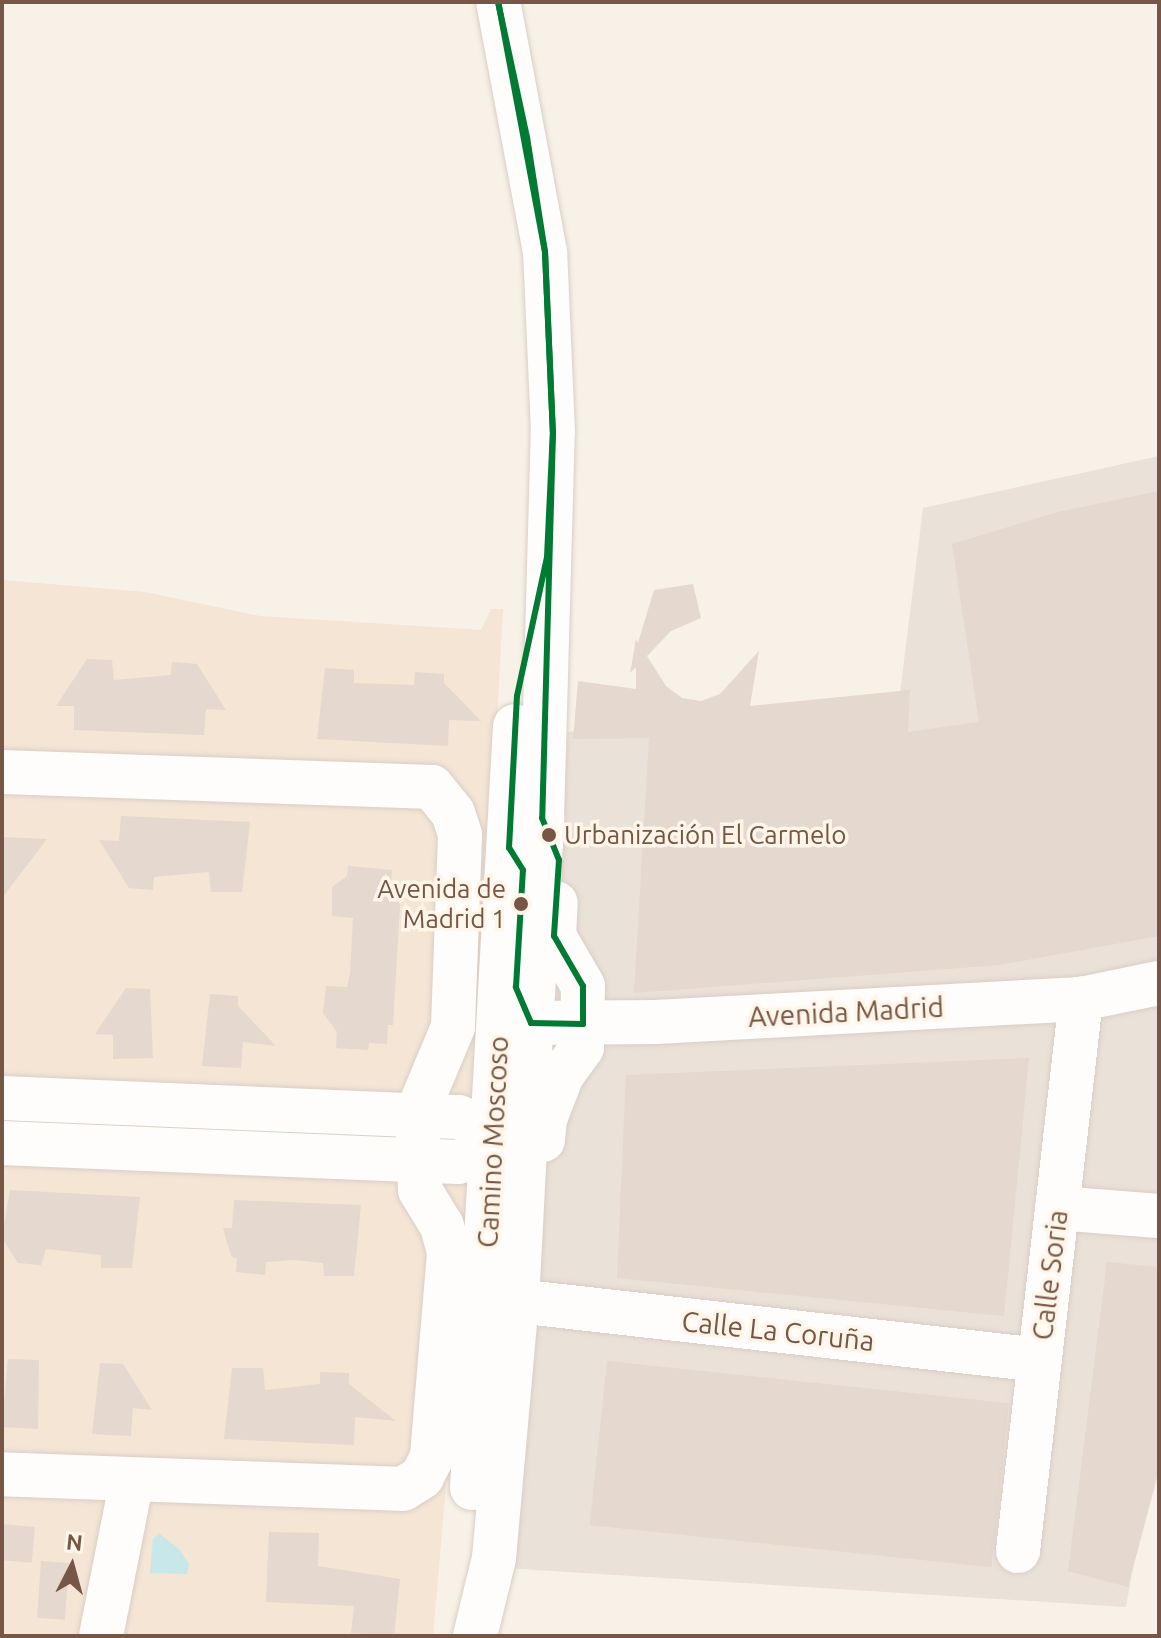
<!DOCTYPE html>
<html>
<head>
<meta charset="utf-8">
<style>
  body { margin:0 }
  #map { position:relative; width:1161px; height:1638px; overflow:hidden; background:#f8f1e7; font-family:Ubuntu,sans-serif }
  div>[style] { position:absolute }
  .residential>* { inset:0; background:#f4e5d5 }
  .industrial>* { inset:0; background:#eae1d8 }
  .water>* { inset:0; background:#c8e7e8 }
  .building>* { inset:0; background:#e4d8cf; transform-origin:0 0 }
  .roads { filter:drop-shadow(0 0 2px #d9cec5) drop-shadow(0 0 2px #d9cec5) }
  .street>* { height:44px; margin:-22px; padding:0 22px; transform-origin:22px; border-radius:22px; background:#fefdfb }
  .secondary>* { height:44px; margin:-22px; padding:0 22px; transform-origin:22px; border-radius:22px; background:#fefdfb }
  .bus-1>* { height:6px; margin:-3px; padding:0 3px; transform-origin:3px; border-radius:3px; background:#017a33 }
  .dots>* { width:22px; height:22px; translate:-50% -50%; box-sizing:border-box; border:4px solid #fff6e9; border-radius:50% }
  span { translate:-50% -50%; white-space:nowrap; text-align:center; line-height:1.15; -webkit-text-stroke:7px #fff6e9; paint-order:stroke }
  .bus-label { font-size:26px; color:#775645 }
  .left { translate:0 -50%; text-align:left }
  .right { translate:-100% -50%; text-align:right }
  .street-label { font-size:28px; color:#775645 }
  .frame { position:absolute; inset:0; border:4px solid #775645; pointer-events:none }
  .north { position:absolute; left:32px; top:1526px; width:80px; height:80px; -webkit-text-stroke:6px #fff6e9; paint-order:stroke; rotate:6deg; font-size:22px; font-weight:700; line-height:32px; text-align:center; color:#775645 }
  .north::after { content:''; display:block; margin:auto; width:28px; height:36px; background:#775645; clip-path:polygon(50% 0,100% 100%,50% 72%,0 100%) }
</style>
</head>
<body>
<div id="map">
  <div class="residential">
    <div style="clip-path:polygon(2px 580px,145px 592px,260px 616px,481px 630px,491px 609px,503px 609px,472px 1186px,433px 1636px,2px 1636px)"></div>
  </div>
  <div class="industrial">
    <div style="clip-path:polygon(1159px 456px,1159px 1419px,1126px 1607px,505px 1568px,568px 732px,899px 701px,923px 508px)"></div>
  </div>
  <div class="water">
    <div style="clip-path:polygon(159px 1533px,180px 1550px,189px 1564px,187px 1574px,150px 1573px,153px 1539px)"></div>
  </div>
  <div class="building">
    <div style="clip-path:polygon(1159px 491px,1159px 936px,999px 965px,634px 993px,649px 738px,573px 739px,578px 681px,636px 689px,636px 667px,630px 673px,636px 639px,638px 643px,654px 590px,693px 584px,701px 618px,671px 631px,647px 656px,666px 686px,682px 698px,701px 701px,720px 694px,759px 651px,750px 706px,910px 690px,908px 732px,979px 722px,952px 544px,1058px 512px)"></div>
    <div style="clip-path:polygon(87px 659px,112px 660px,114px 680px,171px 675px,172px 662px,197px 664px,226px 710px,206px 709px,204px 735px,74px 730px,74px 706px,56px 706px)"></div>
    <div style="clip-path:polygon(325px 668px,354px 670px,354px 683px,414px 685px,415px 672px,444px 674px,444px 683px,481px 721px,449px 720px,448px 746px,317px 739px)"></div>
    <div style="clip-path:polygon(121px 816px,250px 822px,242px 892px,211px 892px,209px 872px,154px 877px,153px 890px,129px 888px,99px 840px,119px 841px)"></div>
    <div style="clip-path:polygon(2px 837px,47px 839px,2px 898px)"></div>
    <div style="clip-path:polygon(348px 866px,392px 870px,391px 888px,401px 889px,393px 1025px,388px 1025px,387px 1044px,369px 1043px,368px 1050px,336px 1048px,337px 1032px,323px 1013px,326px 986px,347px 987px,350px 973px,353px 918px,332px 916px,332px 887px,347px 876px)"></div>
    <div style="clip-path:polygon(126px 988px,150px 989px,153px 1058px,113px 1059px,113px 1035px,95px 1034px)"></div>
    <div style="clip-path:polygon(210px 994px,238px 996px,238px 1006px,276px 1046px,243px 1042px,241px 1068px,202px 1066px)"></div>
    <div style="clip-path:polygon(1029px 1058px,1004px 1316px,617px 1278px,626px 1075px)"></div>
    <div style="clip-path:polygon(10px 1190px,140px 1197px,132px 1268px,101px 1268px,101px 1255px,46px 1249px,41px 1265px,18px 1263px,2px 1238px)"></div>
    <div style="clip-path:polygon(234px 1200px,361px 1205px,354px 1276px,324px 1276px,323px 1263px,294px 1260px,266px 1262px,265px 1275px,236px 1272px,237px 1259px,231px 1256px,223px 1228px,232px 1228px)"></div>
    <div style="clip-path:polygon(1107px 1262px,1159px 1267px,1159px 1470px,1128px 1587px,1068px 1571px)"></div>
    <div style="clip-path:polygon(8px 1359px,39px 1360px,38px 1429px,2px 1427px)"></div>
    <div style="left:607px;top:1361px;width:404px;height:165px;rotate:6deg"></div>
    <div style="clip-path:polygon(100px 1363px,123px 1364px,152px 1410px,133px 1408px,131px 1436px,92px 1434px)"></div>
    <div style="clip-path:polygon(232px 1368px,263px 1368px,265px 1390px,320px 1384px,320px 1372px,349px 1373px,349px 1384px,396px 1421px,355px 1417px,354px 1445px,224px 1439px)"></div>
    <div style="left:2px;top:1524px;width:33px;height:36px;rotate:5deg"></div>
    <div style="clip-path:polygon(269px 1532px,319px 1533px,318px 1566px,400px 1579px,394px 1636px,351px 1633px,354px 1606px,266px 1602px)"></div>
    <div style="left:41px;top:1561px;width:28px;height:57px;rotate:4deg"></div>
  </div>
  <div class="roads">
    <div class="street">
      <div style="left:2px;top:772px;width:430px;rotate:2deg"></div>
      <div style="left:432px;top:787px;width:33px;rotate:51deg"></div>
      <div style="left:453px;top:813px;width:23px;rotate:72deg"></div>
      <div style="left:460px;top:835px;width:192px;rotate:92.1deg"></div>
      <div style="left:453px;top:1027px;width:93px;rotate:112.7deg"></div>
      <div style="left:417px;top:1113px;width:77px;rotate:87.8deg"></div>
      <div style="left:420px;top:1190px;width:42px;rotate:58.6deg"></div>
      <div style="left:442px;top:1226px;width:28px;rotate:75deg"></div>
      <div style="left:449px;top:1253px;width:205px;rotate:94.8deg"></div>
      <div style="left:432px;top:1457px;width:22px;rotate:117deg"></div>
      <div style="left:422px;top:1477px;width:22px;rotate:148deg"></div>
      <div style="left:403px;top:1489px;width:401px;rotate:-177.9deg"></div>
      <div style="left:1057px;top:1208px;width:102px;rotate:4.5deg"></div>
      <div style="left:517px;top:1301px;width:526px;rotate:6.44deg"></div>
      <div style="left:1018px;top:1551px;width:556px;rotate:-83.49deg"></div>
      <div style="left:101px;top:1636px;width:159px;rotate:-78.8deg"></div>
    </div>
    <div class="secondary">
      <div style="left:531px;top:1023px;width:125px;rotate:-0.5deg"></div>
      <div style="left:656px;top:1022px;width:426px;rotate:-3.1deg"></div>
      <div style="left:1081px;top:999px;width:80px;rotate:-11.6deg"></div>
      <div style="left:2px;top:1098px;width:457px;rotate:2.4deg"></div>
      <div style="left:459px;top:1117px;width:22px;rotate:24deg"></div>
      <div style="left:479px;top:1126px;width:41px;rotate:57.8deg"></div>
      <div style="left:543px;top:1140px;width:21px;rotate:-85deg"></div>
      <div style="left:545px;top:1119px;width:47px;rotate:-68.9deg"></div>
      <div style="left:562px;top:1075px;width:34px;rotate:-54deg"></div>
      <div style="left:582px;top:1047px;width:61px;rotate:-89.1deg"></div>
      <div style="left:583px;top:986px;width:58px;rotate:-120.1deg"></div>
      <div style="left:554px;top:936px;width:33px;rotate:-87deg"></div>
      <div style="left:2px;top:1143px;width:456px;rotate:2.4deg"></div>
      <div style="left:458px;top:1162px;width:23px;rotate:-20deg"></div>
      <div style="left:480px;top:1154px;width:42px;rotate:-47.9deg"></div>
      <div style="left:472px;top:1488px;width:763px;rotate:-86.77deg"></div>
      <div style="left:475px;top:1636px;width:80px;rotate:-76.3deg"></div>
      <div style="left:494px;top:1558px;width:258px;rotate:-84.9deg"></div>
      <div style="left:517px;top:1301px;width:484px;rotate:-87deg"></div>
      <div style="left:542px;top:818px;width:386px;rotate:-88.4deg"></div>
      <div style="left:553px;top:432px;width:180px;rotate:-92.5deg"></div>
      <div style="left:545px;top:252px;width:254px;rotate:-100.6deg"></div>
    </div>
  </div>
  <div class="bus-1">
    <div style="left:498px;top:2px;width:138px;rotate:77.9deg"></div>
    <div style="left:527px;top:137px;width:116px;rotate:81.1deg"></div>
    <div style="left:545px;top:252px;width:254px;rotate:-100.6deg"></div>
    <div style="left:545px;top:252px;width:180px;rotate:87.5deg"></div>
    <div style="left:545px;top:252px;width:180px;rotate:87.5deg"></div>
    <div style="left:553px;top:432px;width:386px;rotate:91.6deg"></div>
    <div style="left:542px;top:818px;width:45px;rotate:68deg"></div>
    <div style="left:559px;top:860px;width:76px;rotate:93.8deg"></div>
    <div style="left:554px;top:936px;width:58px;rotate:59.9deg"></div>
    <div style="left:583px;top:986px;width:38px;rotate:90deg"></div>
    <div style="left:583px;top:1024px;width:52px;rotate:-178.9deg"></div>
    <div style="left:531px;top:1023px;width:39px;rotate:-113deg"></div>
    <div style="left:516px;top:987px;width:117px;rotate:-86.6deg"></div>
    <div style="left:523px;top:870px;width:26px;rotate:-122deg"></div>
    <div style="left:509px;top:848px;width:152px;rotate:-87deg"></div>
    <div style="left:517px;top:696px;width:142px;rotate:-77.8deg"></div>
    <div style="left:547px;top:557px;width:125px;rotate:-87.3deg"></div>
  </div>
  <div class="dots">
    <div style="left:549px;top:835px;background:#775645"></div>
    <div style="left:521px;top:904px;background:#775645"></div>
  </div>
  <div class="bus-label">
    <span class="left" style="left:564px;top:835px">Urbanización El Carmelo</span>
    <span class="right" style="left:506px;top:904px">Avenida de<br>Madrid 1</span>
  </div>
  <div class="street-label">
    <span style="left:846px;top:1012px;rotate:-3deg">Avenida Madrid</span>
    <span style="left:493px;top:1142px;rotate:-87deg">Camino Moscoso</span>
    <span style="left:1050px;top:1275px;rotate:-83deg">Calle Soria</span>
    <span style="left:778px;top:1331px;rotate:6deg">Calle La Coruña</span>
  </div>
  <div class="frame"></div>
  <div class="north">N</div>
</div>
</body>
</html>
